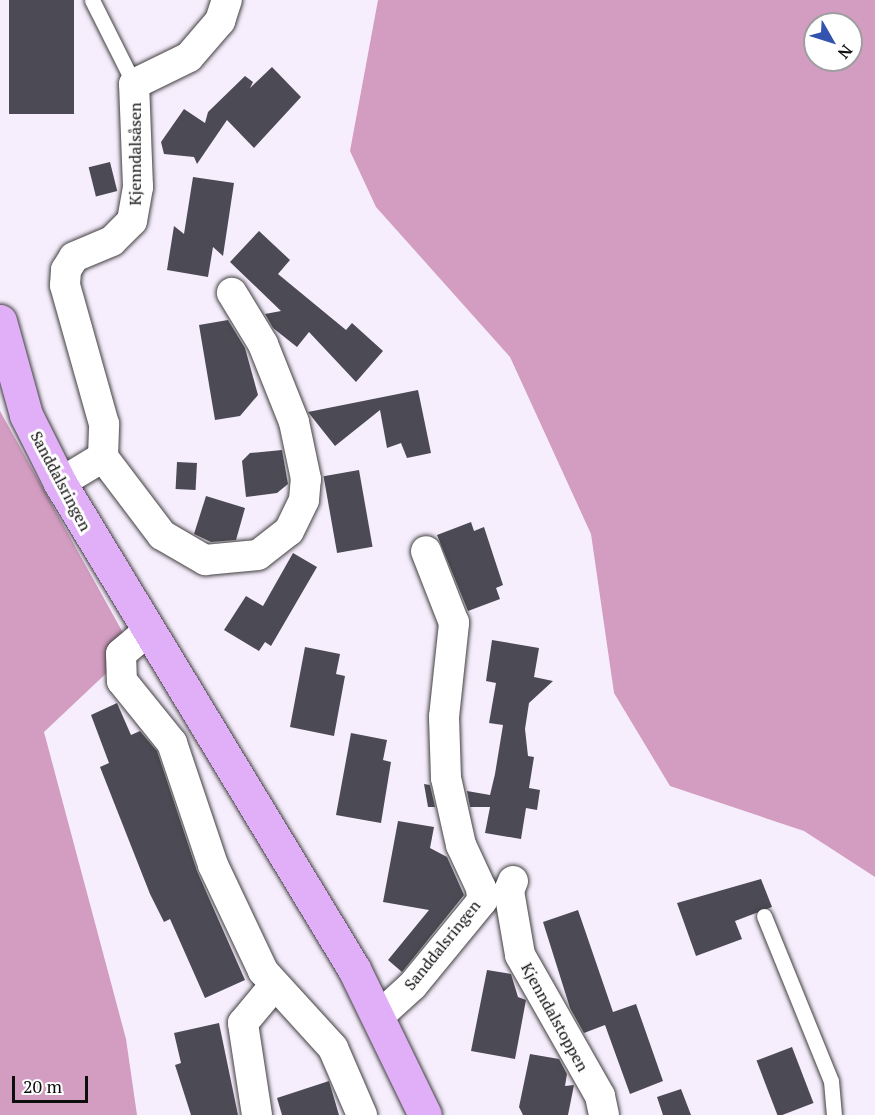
<!DOCTYPE html>
<html>
<head>
<meta charset="utf-8">
<style>
  body { margin:0 }
  #map { position:relative; width:875px; height:1115px; overflow:hidden; background:#f7eefd; font-family:"PT Serif",serif }
  div>[style] { position:absolute }
  .forest>* { inset:0; background:#d39cc1 }
  .building>* { inset:0; background:#4c4a54; transform-origin:0 0 }
  .roads { filter:drop-shadow(0 0 2px #404040) drop-shadow(0 0 2px #404040) }
  .service>* { height:15px; margin:-7.5px; padding:0 7.5px; transform-origin:7.5px; border-radius:7.5px; background:#fff }
  .minor>* { height:30px; margin:-15px; padding:0 15px; transform-origin:15px; border-radius:15px; background:#fff }
  .secondary>* { height:33px; margin:-16.5px; padding:0 16.5px; transform-origin:16.5px; border-radius:16.5px; background:#e0aff7 }
  span { translate:-50% -50%; white-space:nowrap; text-align:center; line-height:1.15; -webkit-text-stroke:6px #fff; paint-order:stroke }
  .street-label { font-size:16px; color:#0d0d0d }
  .north { position:absolute; left:803px; top:12px; width:60px; height:60px; box-sizing:border-box; background:#fff; border:2px solid #9e9e9e; border-radius:50%; rotate:129deg; font-size:16px; font-weight:700; line-height:24px; text-align:center; color:#0d0d0d }
  .north::after { content:''; display:block; margin:auto; width:21px; height:27px; background:#3353ae; clip-path:polygon(50% 0,100% 100%,50% 72%,0 100%) }
  .scale { position:absolute; left:12px; top:1076px; width:76px; height:27px; box-sizing:border-box; border:3px solid #0d0d0d; border-top:0; padding-left:8px; font-size:18px; line-height:21px; white-space:nowrap; color:#0d0d0d; -webkit-text-stroke:4px #fff; paint-order:stroke }
</style>
</head>
<body>
<div id="map">
  <div class="forest">
    <div style="clip-path:polygon(evenodd,378px 0,875px 0,875px 877px,804px 831px,670px 786px,614px 693px,591px 534px,510px 357px,376px 207px,350px 151px,378px 0,815px 24px,851px 24px,851px 60px,815px 60px,815px 24px)"></div>
    <div style="clip-path:polygon(0 388px,0 411px,132px 649px,44px 732px,126px 1039px,137px 1115px,0 1115px)"></div>
  </div>
  <div class="building">
    <div style="left:9px;top:0;width:65px;height:114px"></div>
    <div style="clip-path:polygon(272px 67px,301px 97px,254px 148px,227px 120px,197px 164px,194px 157px,164px 154px,161px 142px,184px 109px,205px 123px,208px 112px,245px 76px,253px 82px,250px 88px)"></div>
    <div style="left:110px;top:162px;width:30px;height:22px;rotate:76deg"></div>
    <div style="clip-path:polygon(193px 177px,234px 183px,223px 256px,213px 247px,208px 277px,167px 270px,174px 226px,184px 234px)"></div>
    <div style="clip-path:polygon(259px 231px,290px 260px,278px 274px,346px 330px,352px 323px,383px 351px,356px 382px,309px 332px,297px 347px,273px 328px,265px 314px,281px 311px,230px 262px)"></div>
    <div style="clip-path:polygon(228px 320px,245px 348px,258px 395px,240px 416px,215px 420px,199px 325px)"></div>
    <div style="clip-path:polygon(418px 390px,431px 453px,407px 458px,401px 443px,387px 448px,380px 410px,335px 446px,308px 412px)"></div>
    <div style="clip-path:polygon(282px 450px,288px 484px,277px 493px,246px 497px,242px 461px,250px 453px)"></div>
    <div style="left:177px;top:462px;width:20px;height:27px;rotate:3deg"></div>
    <div style="left:359px;top:470px;width:78px;height:36px;rotate:80deg"></div>
    <div style="clip-path:polygon(206px 496px,245px 508px,236px 540px,211px 542px,194px 534px)"></div>
    <div style="clip-path:polygon(471px 522px,474px 531px,484px 527px,503px 585px,496px 588px,500px 599px,468px 611px,437px 535px)"></div>
    <div style="clip-path:polygon(293px 553px,317px 567px,271px 646px,265px 642px,259px 651px,224px 630px,246px 596px,263px 606px)"></div>
    <div style="clip-path:polygon(492px 640px,539px 648px,534px 677px,553px 681px,529px 703px,525px 729px,528px 756px,534px 757px,529px 788px,540px 790px,537px 810px,526px 808px,521px 839px,485px 833px,490px 807px,470px 807px,467px 791px,490px 795px,495px 774px,503px 725px,489px 723px,496px 683px,486px 681px)"></div>
    <div style="clip-path:polygon(305px 647px,340px 654px,336px 674px,345px 676px,334px 736px,290px 727px)"></div>
    <div style="clip-path:polygon(117px 703px,131px 735px,140px 731px,157px 751px,197px 871px,245px 980px,205px 998px,170px 919px,164px 922px,150px 894px,100px 767px,109px 763px,91px 715px)"></div>
    <div style="clip-path:polygon(351px 733px,387px 740px,383px 760px,391px 762px,381px 823px,336px 815px)"></div>
    <div style="clip-path:polygon(424px 784px,430px 785px,435px 807px,428px 807px)"></div>
    <div style="clip-path:polygon(398px 821px,434px 827px,430px 848px,447px 857px,464px 895px,402px 972px,388px 960px,429px 910px,383px 902px)"></div>
    <div style="clip-path:polygon(761px 879px,772px 907px,735px 921px,742px 939px,696px 956px,677px 903px)"></div>
    <div style="clip-path:polygon(578px 910px,613px 1012px,636px 1004px,663px 1081px,630px 1094px,605px 1025px,584px 1033px,570px 1008px,543px 922px)"></div>
    <div style="clip-path:polygon(487px 970px,511px 974px,518px 997px,526px 1000px,515px 1059px,471px 1051px)"></div>
    <div style="clip-path:polygon(219px 1023px,238px 1115px,191px 1115px,175px 1065px,181px 1063px,174px 1033px)"></div>
    <div style="left:792px;top:1047px;width:60px;height:38px;rotate:69deg"></div>
    <div style="clip-path:polygon(530px 1054px,559px 1059px,567px 1074px,565px 1086px,574px 1085px,568px 1115px,523px 1115px,519px 1107px)"></div>
    <div style="clip-path:polygon(329px 1081px,339px 1115px,282px 1115px,277px 1098px)"></div>
    <div style="clip-path:polygon(681px 1089px,691px 1115px,663px 1115px,657px 1097px)"></div>
  </div>
  <div class="roads">
    <div class="service">
      <div style="left:92px;top:0;width:94px;rotate:63.4deg"></div>
      <div style="left:764px;top:916px;width:178px;rotate:67.9deg"></div>
      <div style="left:831px;top:1081px;width:34px;rotate:85deg"></div>
    </div>
    <div class="minor">
      <div style="left:103px;top:457px;width:33px;rotate:-88deg"></div>
      <div style="left:104px;top:424px;width:144px;rotate:-105.7deg"></div>
      <div style="left:65px;top:285px;width:15px;rotate:-86deg"></div>
      <div style="left:66px;top:270px;width:15px;rotate:-58deg"></div>
      <div style="left:74px;top:257px;width:41px;rotate:-22.8deg"></div>
      <div style="left:112px;top:241px;width:28px;rotate:-45deg"></div>
      <div style="left:132px;top:221px;width:35px;rotate:-80deg"></div>
      <div style="left:138px;top:187px;width:103px;rotate:-92.2deg"></div>
      <div style="left:134px;top:84px;width:61px;rotate:-26.1deg"></div>
      <div style="left:189px;top:57px;width:48px;rotate:-49.3deg"></div>
      <div style="left:220px;top:21px;width:22px;rotate:-72deg"></div>
      <div style="left:60px;top:483px;width:50px;rotate:-31.2deg"></div>
      <div style="left:103px;top:457px;width:98px;rotate:52.9deg"></div>
      <div style="left:162px;top:535px;width:50px;rotate:30.2deg"></div>
      <div style="left:205px;top:560px;width:53px;rotate:-5.4deg"></div>
      <div style="left:258px;top:555px;width:39px;rotate:-38deg"></div>
      <div style="left:289px;top:531px;width:34px;rotate:-64deg"></div>
      <div style="left:304px;top:500px;width:21px;rotate:-85deg"></div>
      <div style="left:306px;top:479px;width:58px;rotate:-101.9deg"></div>
      <div style="left:294px;top:422px;width:84px;rotate:-111.7deg"></div>
      <div style="left:263px;top:344px;width:60px;rotate:-121.3deg"></div>
      <div style="left:148px;top:631px;width:35px;rotate:140deg"></div>
      <div style="left:121px;top:654px;width:27px;rotate:88deg"></div>
      <div style="left:122px;top:681px;width:80px;rotate:51.1deg"></div>
      <div style="left:172px;top:743px;width:129px;rotate:71.4deg"></div>
      <div style="left:213px;top:865px;width:117px;rotate:64.7deg"></div>
      <div style="left:263px;top:971px;width:104px;rotate:47.7deg"></div>
      <div style="left:333px;top:1048px;width:73px;rotate:66.6deg"></div>
      <div style="left:513px;top:881px;width:11px;rotate:112deg"></div>
      <div style="left:509px;top:891px;width:65px;rotate:80.2deg"></div>
      <div style="left:520px;top:955px;width:162px;rotate:60.4deg"></div>
      <div style="left:600px;top:1096px;width:19px;rotate:78deg"></div>
      <div style="left:378px;top:1017px;width:47px;rotate:-42.4deg"></div>
      <div style="left:413px;top:985px;width:109px;rotate:-50.6deg"></div>
      <div style="left:482px;top:901px;width:13px;rotate:-94deg"></div>
      <div style="left:481px;top:888px;width:47px;rotate:-114.9deg"></div>
      <div style="left:461px;top:845px;width:69px;rotate:-102.6deg"></div>
      <div style="left:446px;top:778px;width:61px;rotate:-91.9deg"></div>
      <div style="left:444px;top:717px;width:95px;rotate:-83.9deg"></div>
      <div style="left:454px;top:623px;width:77px;rotate:-111.3deg"></div>
      <div style="left:257px;top:1115px;width:93px;rotate:-98.7deg"></div>
      <div style="left:243px;top:1023px;width:47px;rotate:-50.2deg"></div>
    </div>
    <div class="secondary">
      <div style="left:0;top:321px;width:98px;rotate:74.5deg"></div>
      <div style="left:26px;top:415px;width:76px;rotate:63.4deg"></div>
      <div style="left:60px;top:483px;width:568px;rotate:58.83deg"></div>
      <div style="left:354px;top:969px;width:162px;rotate:64.1deg"></div>
    </div>
  </div>
  <div class="street-label">
    <span style="left:135px;top:154px;rotate:-90deg">Kjenndalsåsen</span>
    <span style="left:61px;top:481px;rotate:62deg">Sanddalsringen</span>
    <span style="left:442px;top:945px;rotate:-51deg">Sanddalsringen</span>
    <span style="left:555px;top:1017px;rotate:61deg">Kjenndalstoppen</span>
  </div>
  <div class="north">N</div>
  <div class="scale">20 m</div>
</div>
</body>
</html>
